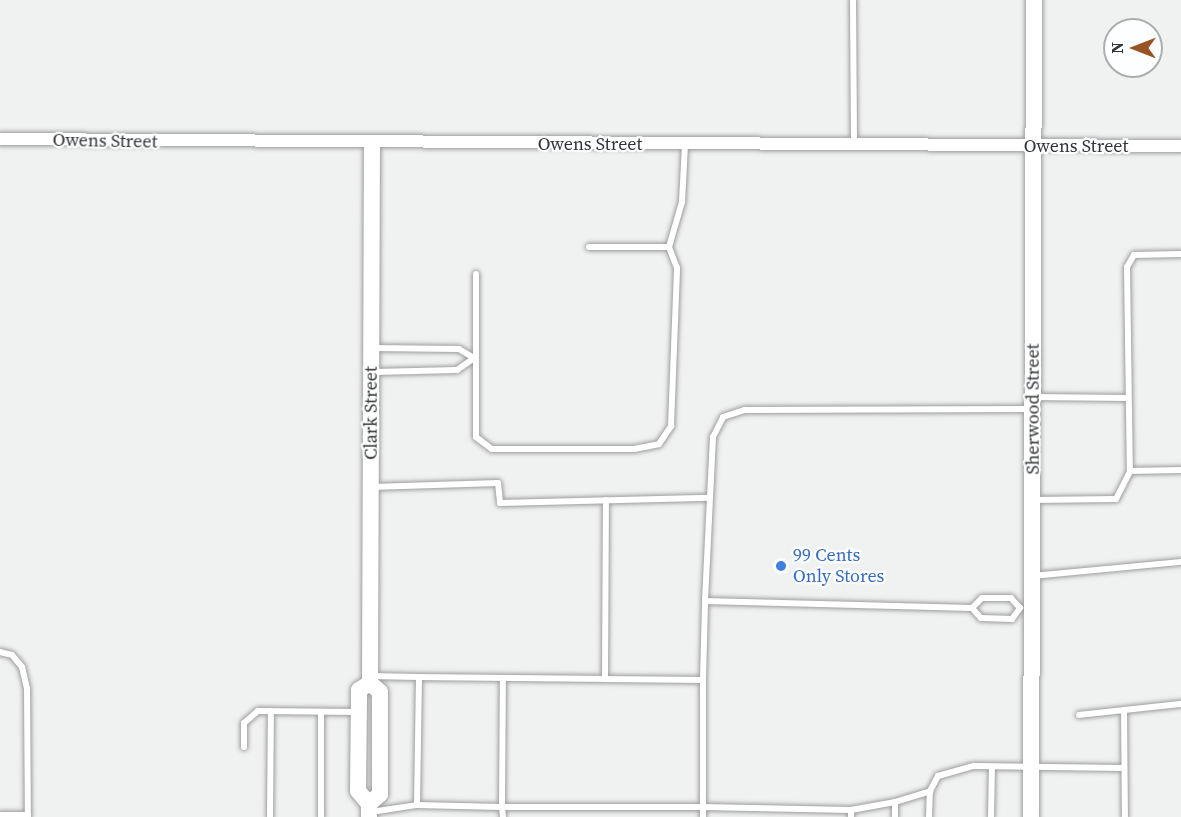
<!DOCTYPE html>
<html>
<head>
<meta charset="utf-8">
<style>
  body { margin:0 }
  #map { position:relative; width:1181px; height:817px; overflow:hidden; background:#f0f1f1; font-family:"Source Serif 4",serif }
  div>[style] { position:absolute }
  .roads { filter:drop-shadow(0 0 2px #9d9e9f) drop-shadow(0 0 2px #9d9e9f) }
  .service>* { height:6px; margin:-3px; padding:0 3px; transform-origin:3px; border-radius:3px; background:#fff }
  .minor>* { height:12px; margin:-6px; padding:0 6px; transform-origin:6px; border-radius:6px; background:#fff }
  .tertiary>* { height:16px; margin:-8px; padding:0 8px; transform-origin:8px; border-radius:8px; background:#fff }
  .dots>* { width:16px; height:16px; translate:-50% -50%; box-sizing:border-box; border:3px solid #fdfeff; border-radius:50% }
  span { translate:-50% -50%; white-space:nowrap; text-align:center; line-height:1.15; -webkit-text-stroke:4.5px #fdfeff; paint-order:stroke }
  .street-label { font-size:18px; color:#333 }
  .shop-label { font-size:18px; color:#366cbe }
  .left { translate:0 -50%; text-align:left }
  .north { position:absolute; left:1103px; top:18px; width:60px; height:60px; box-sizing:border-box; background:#fdfeff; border:2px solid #acadad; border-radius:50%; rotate:270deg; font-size:16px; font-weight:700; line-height:24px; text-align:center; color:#333 }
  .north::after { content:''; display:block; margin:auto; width:21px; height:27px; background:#975324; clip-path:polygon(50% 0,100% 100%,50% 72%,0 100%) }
</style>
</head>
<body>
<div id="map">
  <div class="roads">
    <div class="service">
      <div style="left:853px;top:0;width:144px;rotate:89.6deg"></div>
      <div style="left:589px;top:247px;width:80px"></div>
      <div style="left:669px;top:247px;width:47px;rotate:-73.9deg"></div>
      <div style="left:682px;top:202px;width:58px;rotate:-87deg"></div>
      <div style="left:1181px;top:254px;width:47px;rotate:178.8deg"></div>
      <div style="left:1134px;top:255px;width:14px;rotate:120deg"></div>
      <div style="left:1127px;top:267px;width:204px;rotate:89.2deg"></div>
      <div style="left:1130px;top:471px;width:51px;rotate:-1.1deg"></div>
      <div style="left:476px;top:274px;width:163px;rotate:90deg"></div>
      <div style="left:476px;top:437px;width:20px;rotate:37deg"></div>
      <div style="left:492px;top:449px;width:142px"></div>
      <div style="left:634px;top:449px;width:25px;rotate:-11deg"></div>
      <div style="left:659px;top:444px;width:22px;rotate:-56deg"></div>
      <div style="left:671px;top:426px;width:158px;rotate:-87.8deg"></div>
      <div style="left:677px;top:268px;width:22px;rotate:-111deg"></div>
      <div style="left:372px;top:348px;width:87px;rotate:0.7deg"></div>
      <div style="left:459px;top:349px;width:17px;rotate:31deg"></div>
      <div style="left:374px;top:372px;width:83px;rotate:-1.4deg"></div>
      <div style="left:457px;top:370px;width:21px;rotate:-35deg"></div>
      <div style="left:1033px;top:397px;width:95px;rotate:0.6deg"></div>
      <div style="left:371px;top:487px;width:127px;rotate:-1.8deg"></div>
      <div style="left:498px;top:483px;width:20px;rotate:84deg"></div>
      <div style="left:500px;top:503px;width:210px;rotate:-1.4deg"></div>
      <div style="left:710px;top:498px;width:61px;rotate:-87.2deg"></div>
      <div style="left:713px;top:437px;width:22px;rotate:-63deg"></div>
      <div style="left:723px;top:417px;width:23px;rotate:-18deg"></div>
      <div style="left:745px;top:410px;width:285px;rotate:-0.2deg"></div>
      <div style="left:710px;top:498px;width:103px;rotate:92.8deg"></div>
      <div style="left:705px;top:601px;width:267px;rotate:1.5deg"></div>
      <div style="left:972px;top:608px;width:13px;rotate:48deg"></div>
      <div style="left:981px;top:618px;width:31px;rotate:2deg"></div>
      <div style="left:1012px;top:619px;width:14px;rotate:-54deg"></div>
      <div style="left:1033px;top:500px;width:83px;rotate:-0.7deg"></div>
      <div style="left:1116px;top:499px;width:31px;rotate:-63deg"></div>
      <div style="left:1032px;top:576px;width:150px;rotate:-5.4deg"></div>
      <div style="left:972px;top:608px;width:14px;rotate:-45deg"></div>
      <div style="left:982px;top:598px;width:29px"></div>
      <div style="left:1011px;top:598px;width:13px;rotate:48deg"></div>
      <div style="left:0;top:652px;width:12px;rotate:14deg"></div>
      <div style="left:12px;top:655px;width:16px;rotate:50deg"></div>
      <div style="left:22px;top:667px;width:23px;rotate:77deg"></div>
      <div style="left:27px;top:689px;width:128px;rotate:89.6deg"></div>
      <div style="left:370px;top:676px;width:49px;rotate:1.2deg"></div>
      <div style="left:419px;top:677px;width:128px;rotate:90.9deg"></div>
      <div style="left:419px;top:677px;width:186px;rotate:0.6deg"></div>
      <div style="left:605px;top:679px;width:179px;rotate:-89.7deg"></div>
      <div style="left:703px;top:680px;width:79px;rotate:-88.5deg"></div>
      <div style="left:1124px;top:710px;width:107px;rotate:89.5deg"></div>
      <div style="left:1079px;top:715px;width:103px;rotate:-6.2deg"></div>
      <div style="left:244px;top:747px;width:24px;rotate:-90deg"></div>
      <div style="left:244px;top:723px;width:18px;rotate:-41deg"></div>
      <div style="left:258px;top:711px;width:100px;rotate:0.6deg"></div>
      <div style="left:895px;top:802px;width:37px;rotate:-17deg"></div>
      <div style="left:371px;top:812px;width:47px;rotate:-8.7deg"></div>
      <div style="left:417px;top:805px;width:85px;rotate:1.3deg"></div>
      <div style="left:502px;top:807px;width:129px;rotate:-89.6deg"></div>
      <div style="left:0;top:815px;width:28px"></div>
      <div style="left:270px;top:817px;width:106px;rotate:-89.5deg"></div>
      <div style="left:321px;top:817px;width:105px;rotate:-90deg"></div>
      <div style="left:503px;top:817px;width:10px;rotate:-96deg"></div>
      <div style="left:502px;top:807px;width:201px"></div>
      <div style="left:703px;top:807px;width:127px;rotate:-90deg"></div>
      <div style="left:703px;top:680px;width:98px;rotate:-179.4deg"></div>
      <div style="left:703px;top:817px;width:10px;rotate:-90deg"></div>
      <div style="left:703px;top:807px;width:148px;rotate:1.2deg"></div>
      <div style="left:851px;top:817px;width:7px;rotate:-90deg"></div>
      <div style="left:851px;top:810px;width:45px;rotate:-10.3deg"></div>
      <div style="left:895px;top:802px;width:15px;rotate:90deg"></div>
      <div style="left:929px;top:817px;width:26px;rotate:-88deg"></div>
      <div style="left:930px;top:791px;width:17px;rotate:-62deg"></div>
      <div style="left:938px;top:776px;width:37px;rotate:-16deg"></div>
      <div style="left:974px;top:766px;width:150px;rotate:0.8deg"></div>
      <div style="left:991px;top:817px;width:50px;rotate:-88.9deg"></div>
    </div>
    <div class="minor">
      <div style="left:0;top:139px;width:1181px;rotate:0.34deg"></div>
    </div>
    <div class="tertiary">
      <div style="left:369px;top:804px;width:15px;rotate:-42deg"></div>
      <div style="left:380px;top:794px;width:102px;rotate:-90deg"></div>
      <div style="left:380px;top:692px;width:13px;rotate:-138deg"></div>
      <div style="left:370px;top:683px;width:539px;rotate:-89.79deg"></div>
      <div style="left:369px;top:817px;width:13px;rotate:-90deg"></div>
      <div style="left:369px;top:804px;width:17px;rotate:-130deg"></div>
      <div style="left:358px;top:791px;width:101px;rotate:-89.4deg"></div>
      <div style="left:359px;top:690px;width:13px;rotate:-32deg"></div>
      <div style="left:1031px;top:817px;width:817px;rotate:-89.79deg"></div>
    </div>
  </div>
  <div class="dots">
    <div style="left:781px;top:566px;background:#3f7fe0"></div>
  </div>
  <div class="street-label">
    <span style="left:105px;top:141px;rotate:1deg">Owens Street</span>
    <span style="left:590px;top:144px">Owens Street</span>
    <span style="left:1076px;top:146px">Owens Street</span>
    <span style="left:1033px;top:409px;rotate:-90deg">Sherwood Street</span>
    <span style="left:371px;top:413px;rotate:-90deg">Clark Street</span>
  </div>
  <div class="shop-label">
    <span class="left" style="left:793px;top:566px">99 Cents<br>Only Stores</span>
  </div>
  <div class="north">N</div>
</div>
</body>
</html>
